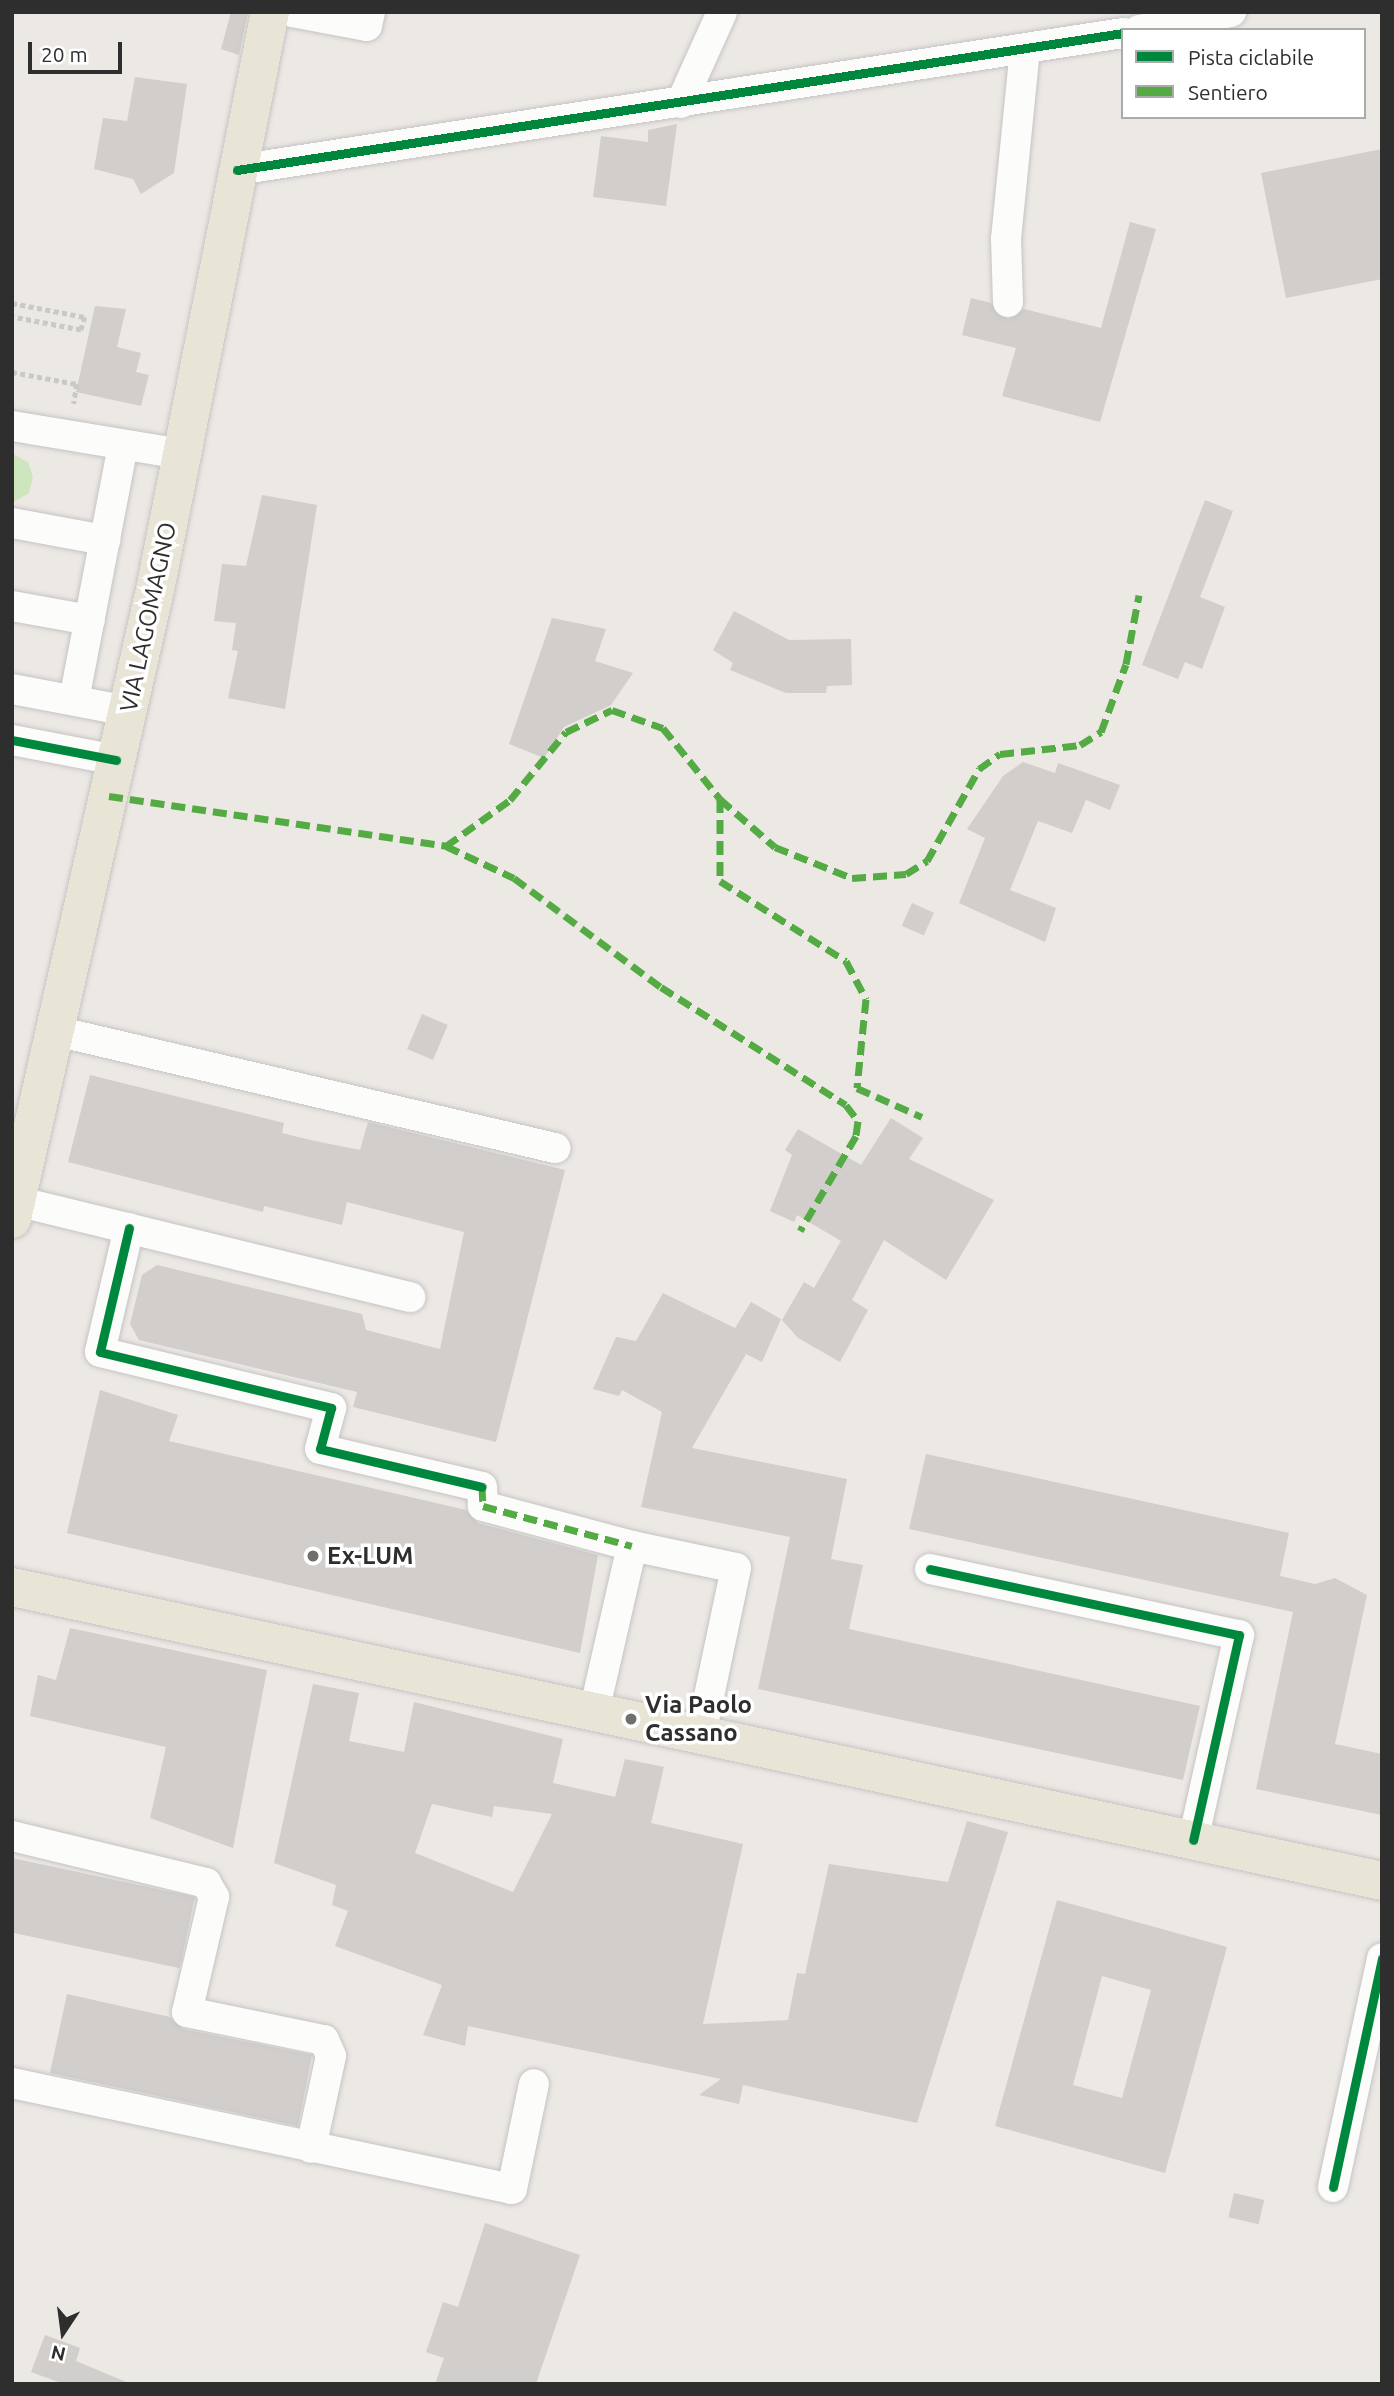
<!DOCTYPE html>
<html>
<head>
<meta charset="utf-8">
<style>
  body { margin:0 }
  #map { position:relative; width:1394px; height:2396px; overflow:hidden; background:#ece8e4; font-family:Ubuntu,sans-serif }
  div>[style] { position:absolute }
  .green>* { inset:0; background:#cee6be }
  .building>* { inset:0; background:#d1cecb; transform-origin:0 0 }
  .path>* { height:4.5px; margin-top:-2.25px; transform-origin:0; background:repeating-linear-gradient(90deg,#c9c9c8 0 5px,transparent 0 8.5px) }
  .roads { filter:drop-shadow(0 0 2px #c5c4c5) drop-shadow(0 0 2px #c5c4c5) }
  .minor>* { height:30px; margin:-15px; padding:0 15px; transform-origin:15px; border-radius:15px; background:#fcfcfb }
  .major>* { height:38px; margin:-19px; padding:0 19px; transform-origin:19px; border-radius:19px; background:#e8e4d6 }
  .quiet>* { height:7px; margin-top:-3.5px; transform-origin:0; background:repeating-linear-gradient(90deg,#54ab44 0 14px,transparent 0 21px) }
  .cycleway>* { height:9px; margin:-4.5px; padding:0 4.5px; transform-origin:4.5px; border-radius:4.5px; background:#00873e }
  .dots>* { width:19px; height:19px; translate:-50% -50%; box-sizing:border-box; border:4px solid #fff; border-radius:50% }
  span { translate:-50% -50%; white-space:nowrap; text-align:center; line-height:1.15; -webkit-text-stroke:7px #fff; paint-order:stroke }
  .street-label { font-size:24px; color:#2e2e2e }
  .poi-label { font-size:24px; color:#2e2e2e; font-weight:700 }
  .left { translate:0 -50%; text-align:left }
  .frame { position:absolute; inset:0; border:14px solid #2e2e2e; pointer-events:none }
  .legend { position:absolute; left:1121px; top:28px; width:245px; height:91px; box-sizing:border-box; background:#fff; border:2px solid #ababab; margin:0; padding:9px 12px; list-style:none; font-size:21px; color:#2e2e2e }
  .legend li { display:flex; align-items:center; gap:14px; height:35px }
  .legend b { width:35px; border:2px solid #ababab }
  .north { position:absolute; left:28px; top:2298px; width:70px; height:70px; -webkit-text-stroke:5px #fff; paint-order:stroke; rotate:193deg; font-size:19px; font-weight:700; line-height:28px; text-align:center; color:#2e2e2e }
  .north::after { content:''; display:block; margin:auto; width:24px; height:32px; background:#2e2e2e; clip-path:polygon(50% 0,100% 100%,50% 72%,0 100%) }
  .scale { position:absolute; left:28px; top:42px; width:94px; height:32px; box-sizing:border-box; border:4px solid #2e2e2e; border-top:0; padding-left:9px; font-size:21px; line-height:24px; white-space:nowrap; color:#2e2e2e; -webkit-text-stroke:5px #fff; paint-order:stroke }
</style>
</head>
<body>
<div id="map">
  <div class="green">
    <div style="clip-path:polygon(13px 454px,28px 462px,33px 477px,29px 493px,12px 503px)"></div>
  </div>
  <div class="building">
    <div style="clip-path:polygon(231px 12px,248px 12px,239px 55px,221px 49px)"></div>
    <div style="clip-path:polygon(135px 77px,187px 84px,174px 173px,141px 194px,133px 179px,94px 169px,103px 118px,127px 121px)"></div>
    <div style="clip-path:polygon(677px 124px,666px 206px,593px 197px,601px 136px,648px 142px,648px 130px)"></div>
    <div style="clip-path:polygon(1382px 149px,1382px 279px,1286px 298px,1261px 173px)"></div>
    <div style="clip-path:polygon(1130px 222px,1156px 229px,1100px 422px,1002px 396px,1016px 348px,962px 335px,971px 298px,991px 303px,1008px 319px,1024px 309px,1101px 328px)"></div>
    <div style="clip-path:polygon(95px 306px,126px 309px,117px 347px,141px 353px,136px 372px,149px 375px,141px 406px,76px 392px)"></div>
    <div style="clip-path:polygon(262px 495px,317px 505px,285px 709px,228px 698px,238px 651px,232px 650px,236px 623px,214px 621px,222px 564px,246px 566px)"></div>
    <div style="clip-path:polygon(1205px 500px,1233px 511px,1200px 597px,1225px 607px,1202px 669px,1185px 662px,1178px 679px,1142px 665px)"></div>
    <div style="clip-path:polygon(734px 611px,789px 640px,851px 639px,852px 685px,827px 686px,826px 693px,786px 693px,730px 670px,733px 663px,713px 650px)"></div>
    <div style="clip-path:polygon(552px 618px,606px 629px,595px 661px,633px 673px,611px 705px,564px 727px,544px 758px,509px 744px)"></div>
    <div style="clip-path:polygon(1023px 762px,1055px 773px,1058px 763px,1120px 785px,1110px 810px,1086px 800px,1072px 833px,1038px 821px,1010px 890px,1056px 908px,1045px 942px,959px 903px,985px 838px,967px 829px,1003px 776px)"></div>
    <div style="left:912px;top:903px;width:24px;height:25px;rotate:24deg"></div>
    <div style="left:422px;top:1014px;width:28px;height:38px;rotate:23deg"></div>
    <div style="clip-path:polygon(90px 1075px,284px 1123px,282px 1133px,315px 1141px,360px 1150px,368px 1122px,565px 1170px,496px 1442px,353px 1407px,357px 1392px,139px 1340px,130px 1324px,142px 1275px,157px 1265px,362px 1314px,366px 1330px,440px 1349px,464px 1232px,347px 1202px,342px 1225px,264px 1206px,263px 1212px,68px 1162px)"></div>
    <div style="clip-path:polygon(891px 1118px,923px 1138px,909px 1159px,994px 1200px,946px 1280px,884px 1240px,852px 1300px,868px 1310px,840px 1362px,798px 1338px,782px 1320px,804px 1282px,814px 1288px,841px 1241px,797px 1215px,794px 1222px,770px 1211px,792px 1155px,785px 1150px,798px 1129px,861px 1165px)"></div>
    <div style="clip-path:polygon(663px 1293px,735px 1328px,751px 1302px,781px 1319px,762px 1362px,746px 1354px,692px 1448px,847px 1479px,831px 1559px,863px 1565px,849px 1629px,1200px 1706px,1183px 1780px,758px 1689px,790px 1537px,641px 1507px,662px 1412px,622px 1390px,619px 1396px,593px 1389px,616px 1337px,636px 1341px)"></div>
    <div style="clip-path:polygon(100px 1390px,178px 1415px,169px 1441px,466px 1510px,478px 1523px,598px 1555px,580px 1653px,67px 1533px)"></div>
    <div style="clip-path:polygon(926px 1454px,1289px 1533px,1280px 1576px,1315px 1584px,1335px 1578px,1367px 1595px,1335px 1744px,1382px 1754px,1382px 1815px,1256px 1789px,1293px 1612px,909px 1529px)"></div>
    <div style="clip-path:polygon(70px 1628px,267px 1670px,233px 1848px,150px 1818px,166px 1747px,30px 1716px,38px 1675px,56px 1680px)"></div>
    <div style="clip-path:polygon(evenodd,313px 1684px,359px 1693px,349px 1741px,404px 1752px,414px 1702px,563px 1739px,553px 1783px,615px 1797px,625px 1759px,664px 1767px,651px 1823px,743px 1844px,703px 2024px,788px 2020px,797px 1973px,805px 1974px,829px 1864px,948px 1882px,967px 1821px,1008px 1832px,917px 2123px,743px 2085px,739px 2104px,699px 2095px,721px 2079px,468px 2026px,465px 2046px,423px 2035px,442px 1985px,335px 1946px,348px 1911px,332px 1905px,336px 1885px,274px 1863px,313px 1684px,432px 1804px,492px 1817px,494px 1806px,552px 1814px,513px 1892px,415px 1853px,432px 1804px)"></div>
    <div style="left:12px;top:1858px;width:187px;height:73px;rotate:12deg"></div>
    <div style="clip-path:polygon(evenodd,1057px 1900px,1227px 1947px,1165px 2173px,995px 2126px,1057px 1900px,1102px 1976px,1151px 1990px,1122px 2098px,1073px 2085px,1102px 1976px)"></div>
    <div style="clip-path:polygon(67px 1994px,170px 2017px,183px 2029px,312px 2055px,298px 2126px,50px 2073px)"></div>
    <div style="left:1234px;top:2193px;width:31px;height:25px;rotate:13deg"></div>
    <div style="clip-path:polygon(485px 2223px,580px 2255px,536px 2384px,435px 2384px,444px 2358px,426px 2352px,443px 2302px,458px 2307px)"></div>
    <div style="clip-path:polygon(45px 2335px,80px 2348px,76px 2361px,131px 2384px,64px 2384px,31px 2372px)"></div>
  </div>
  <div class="path">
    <div style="left:12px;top:303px;width:74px;rotate:10.9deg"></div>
    <div style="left:85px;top:317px;width:14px;rotate:107deg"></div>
    <div style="left:81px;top:330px;width:70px;rotate:-169.3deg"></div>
    <div style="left:12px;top:372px;width:66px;rotate:10.5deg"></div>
    <div style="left:77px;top:384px;width:20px;rotate:99deg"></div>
  </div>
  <div class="roads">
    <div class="minor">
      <div style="left:292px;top:12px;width:76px;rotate:10.6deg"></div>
      <div style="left:367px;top:26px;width:14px;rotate:-78deg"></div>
      <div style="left:1139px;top:30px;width:94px;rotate:-11.1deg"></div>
      <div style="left:681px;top:103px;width:100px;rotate:-65.7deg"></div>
      <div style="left:237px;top:170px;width:897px;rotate:-8.79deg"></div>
      <div style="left:1008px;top:302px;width:63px;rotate:-91.8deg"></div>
      <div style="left:1006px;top:239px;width:190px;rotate:-84.3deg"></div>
      <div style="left:12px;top:426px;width:171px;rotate:9.4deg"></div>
      <div style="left:12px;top:523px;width:95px;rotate:10.4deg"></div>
      <div style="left:12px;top:606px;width:79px;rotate:10.2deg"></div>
      <div style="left:12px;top:689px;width:118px;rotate:10.7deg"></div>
      <div style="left:74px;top:700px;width:260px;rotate:-79.1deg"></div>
      <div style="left:12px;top:740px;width:106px;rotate:10.9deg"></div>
      <div style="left:56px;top:1031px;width:513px;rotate:13.2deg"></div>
      <div style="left:16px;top:1201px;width:406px;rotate:13.7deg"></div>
      <div style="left:129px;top:1228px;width:127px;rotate:103.2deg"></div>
      <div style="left:100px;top:1352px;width:238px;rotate:13.6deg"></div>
      <div style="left:331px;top:1408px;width:42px;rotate:105deg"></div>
      <div style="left:320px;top:1449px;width:166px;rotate:13.2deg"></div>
      <div style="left:482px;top:1487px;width:19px;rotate:87deg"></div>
      <div style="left:483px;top:1506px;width:154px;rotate:15deg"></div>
      <div style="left:930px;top:1569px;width:316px;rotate:12.1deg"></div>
      <div style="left:1239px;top:1635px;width:210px;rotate:102.6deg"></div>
      <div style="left:594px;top:1712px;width:170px;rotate:-77.1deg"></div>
      <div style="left:632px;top:1546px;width:106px;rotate:11.9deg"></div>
      <div style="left:736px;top:1568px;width:170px;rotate:101.9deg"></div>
      <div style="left:12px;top:1836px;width:200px;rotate:13.6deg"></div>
      <div style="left:206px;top:1883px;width:16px;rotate:60deg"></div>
      <div style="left:214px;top:1897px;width:118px;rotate:103.2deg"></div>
      <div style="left:187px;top:2012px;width:140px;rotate:11.6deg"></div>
      <div style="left:324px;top:2040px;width:17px;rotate:66deg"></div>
      <div style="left:331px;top:2056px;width:94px;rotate:102.3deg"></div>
      <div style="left:12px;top:2083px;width:511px;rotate:11.97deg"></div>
      <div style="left:512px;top:2189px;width:107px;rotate:-78.2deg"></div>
      <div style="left:1333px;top:2187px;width:234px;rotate:-77.9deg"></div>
    </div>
    <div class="major">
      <div style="left:12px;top:1219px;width:650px;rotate:-77.2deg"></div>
      <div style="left:156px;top:585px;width:584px;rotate:-78.75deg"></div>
      <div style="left:12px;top:1587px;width:1401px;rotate:12.11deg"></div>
    </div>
  </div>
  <div class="quiet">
    <div style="left:109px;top:796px;width:341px;rotate:8.4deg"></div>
    <div style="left:446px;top:846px;width:75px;rotate:25.2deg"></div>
    <div style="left:514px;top:878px;width:183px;rotate:36.6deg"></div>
    <div style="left:661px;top:987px;width:219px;rotate:32.5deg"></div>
    <div style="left:846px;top:1105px;width:20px;rotate:53deg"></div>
    <div style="left:858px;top:1121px;width:15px;rotate:98deg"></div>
    <div style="left:856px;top:1136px;width:110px;rotate:120.5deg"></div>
    <div style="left:720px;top:799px;width:82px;rotate:90deg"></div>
    <div style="left:720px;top:881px;width:149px;rotate:32.4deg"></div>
    <div style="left:846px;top:961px;width:43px;rotate:62.2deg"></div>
    <div style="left:866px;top:999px;width:89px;rotate:95.8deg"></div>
    <div style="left:857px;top:1088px;width:71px;rotate:24deg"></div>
    <div style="left:446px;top:846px;width:79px;rotate:-35.7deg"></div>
    <div style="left:510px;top:800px;width:88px;rotate:-50.5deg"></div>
    <div style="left:566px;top:732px;width:51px;rotate:-25.6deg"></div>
    <div style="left:612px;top:710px;width:54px;rotate:19.4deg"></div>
    <div style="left:663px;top:728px;width:91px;rotate:51.2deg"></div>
    <div style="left:720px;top:799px;width:73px;rotate:41.1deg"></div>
    <div style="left:775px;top:847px;width:83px;rotate:21.9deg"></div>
    <div style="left:852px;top:878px;width:54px;rotate:-4.2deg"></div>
    <div style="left:906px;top:874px;width:25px;rotate:-32deg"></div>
    <div style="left:927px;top:861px;width:106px;rotate:-60.5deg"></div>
    <div style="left:979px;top:769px;width:26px;rotate:-36deg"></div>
    <div style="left:1000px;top:754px;width:81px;rotate:-6.4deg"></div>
    <div style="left:1080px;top:745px;width:25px;rotate:-32deg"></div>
    <div style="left:1101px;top:732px;width:72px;rotate:-69.8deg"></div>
    <div style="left:1126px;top:664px;width:70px;rotate:-79.3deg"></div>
    <div style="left:482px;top:1487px;width:19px;rotate:87deg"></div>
    <div style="left:483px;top:1506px;width:154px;rotate:15deg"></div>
  </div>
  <div class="cycleway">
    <div style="left:237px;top:170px;width:897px;rotate:-8.79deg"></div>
    <div style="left:12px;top:740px;width:106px;rotate:10.9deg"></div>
    <div style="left:129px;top:1228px;width:127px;rotate:103.2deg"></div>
    <div style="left:100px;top:1352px;width:238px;rotate:13.6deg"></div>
    <div style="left:331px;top:1408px;width:42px;rotate:105deg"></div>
    <div style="left:320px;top:1449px;width:166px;rotate:13.2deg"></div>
    <div style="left:930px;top:1569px;width:316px;rotate:12.1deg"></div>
    <div style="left:1239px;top:1635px;width:210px;rotate:102.6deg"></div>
    <div style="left:1333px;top:2187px;width:234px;rotate:-77.9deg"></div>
  </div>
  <div class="dots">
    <div style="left:313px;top:1556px;background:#706f6e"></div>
    <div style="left:631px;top:1719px;background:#706f6e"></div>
  </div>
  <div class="street-label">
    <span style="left:148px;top:617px;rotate:-78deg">VIA LAGOMAGNO</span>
  </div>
  <div class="poi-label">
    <span class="left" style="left:327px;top:1556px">Ex-LUM</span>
    <span class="left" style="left:645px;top:1719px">Via Paolo<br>Cassano</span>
  </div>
  <div class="frame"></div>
  <ul class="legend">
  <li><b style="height:9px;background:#00873e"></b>Pista ciclabile</li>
  <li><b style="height:9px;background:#54ab44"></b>Sentiero</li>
  </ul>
  <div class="north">N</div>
  <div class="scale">20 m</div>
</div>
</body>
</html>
